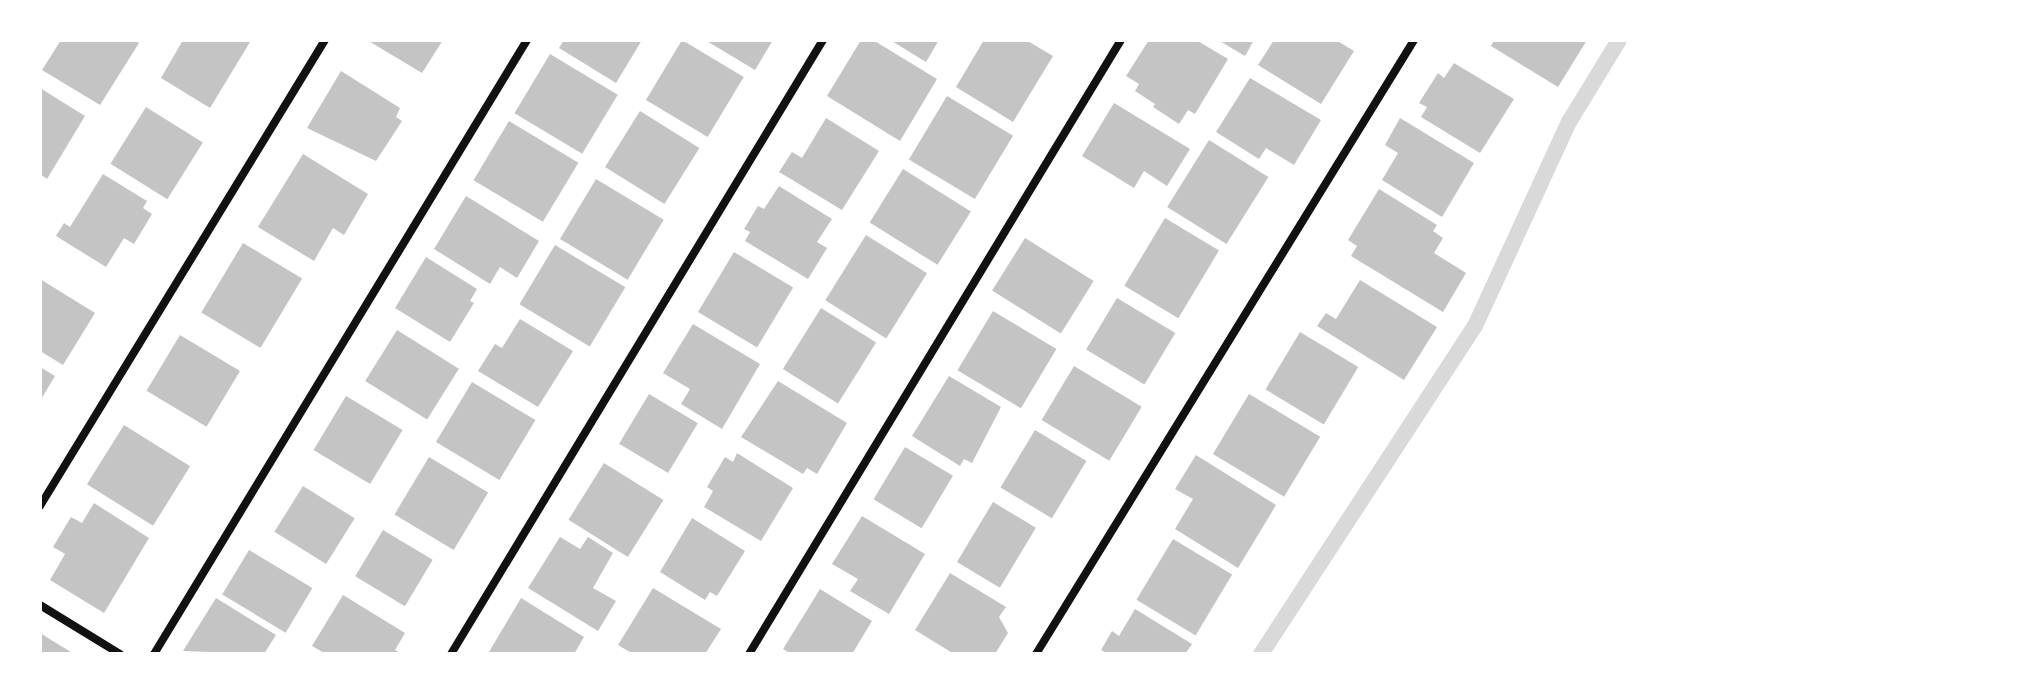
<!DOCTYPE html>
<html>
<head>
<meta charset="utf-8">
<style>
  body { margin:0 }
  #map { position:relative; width:2025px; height:694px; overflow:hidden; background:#fff; font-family:"Fira Sans Condensed",sans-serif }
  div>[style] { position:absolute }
  .stream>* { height:16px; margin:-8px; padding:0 8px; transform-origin:8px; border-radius:8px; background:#d9d9d9 }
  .building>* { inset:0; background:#c4c4c4; transform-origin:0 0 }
  .minor>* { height:8px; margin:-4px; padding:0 4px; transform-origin:4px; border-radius:4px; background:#111 }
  span { translate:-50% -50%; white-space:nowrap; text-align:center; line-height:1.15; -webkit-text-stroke:6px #fff; paint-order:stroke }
  .frame { position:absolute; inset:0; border:42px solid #fff; pointer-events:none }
</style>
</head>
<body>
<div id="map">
  <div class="stream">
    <div style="left:1261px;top:654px;width:392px;rotate:-56.9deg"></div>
    <div style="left:1475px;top:326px;width:225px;rotate:-65.3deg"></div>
    <div style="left:1569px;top:122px;width:96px;rotate:-58.6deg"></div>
  </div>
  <div class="building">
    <div style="clip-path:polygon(61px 40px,135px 40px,139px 43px,100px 105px,42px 70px)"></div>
    <div style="clip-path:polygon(183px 40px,250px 42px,210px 108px,161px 78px)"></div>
    <div style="clip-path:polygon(367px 40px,443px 40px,422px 73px)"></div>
    <div style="clip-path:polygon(564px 40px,642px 40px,616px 83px,559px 48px)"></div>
    <div style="left:682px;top:40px;width:72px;height:70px;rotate:31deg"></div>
    <div style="clip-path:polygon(705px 40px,773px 40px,755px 70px)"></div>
    <div style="clip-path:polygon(861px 40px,873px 40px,937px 79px,900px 141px,827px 96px)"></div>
    <div style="clip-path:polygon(890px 40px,939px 40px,926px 62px)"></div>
    <div style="clip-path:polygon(984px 40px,1026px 40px,1053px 56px,1013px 122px,956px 87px)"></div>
    <div style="clip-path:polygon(1149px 40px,1196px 40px,1228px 59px,1195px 114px,1188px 110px,1179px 124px,1153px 107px,1155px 104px,1135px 91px,1139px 84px,1126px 76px)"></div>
    <div style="clip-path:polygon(1218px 40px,1254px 40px,1245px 56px)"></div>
    <div style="clip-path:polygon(1274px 40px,1336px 40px,1354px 51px,1321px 104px,1258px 65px)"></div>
    <div style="clip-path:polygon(1494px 40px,1587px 40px,1558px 87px,1491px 46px)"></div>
    <div style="left:550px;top:54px;width:79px;height:69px;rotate:31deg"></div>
    <div style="clip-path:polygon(1454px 63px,1514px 99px,1480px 153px,1421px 117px,1427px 107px,1419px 103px,1438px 73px,1444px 78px)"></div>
    <div style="clip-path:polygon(341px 71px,400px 108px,396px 117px,402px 121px,376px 161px,307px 128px)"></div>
    <div style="clip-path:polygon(1250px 78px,1321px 120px,1294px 165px,1266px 148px,1259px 159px,1216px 132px)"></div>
    <div style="clip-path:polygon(40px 88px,85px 116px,47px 179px,40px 174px)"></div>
    <div style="left:947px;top:96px;width:77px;height:74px;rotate:31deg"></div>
    <div style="clip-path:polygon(1114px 103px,1190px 149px,1167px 186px,1144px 171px,1134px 188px,1082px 156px)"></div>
    <div style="left:146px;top:107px;width:67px;height:67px;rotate:32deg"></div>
    <div style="left:640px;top:111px;width:70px;height:66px;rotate:32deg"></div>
    <div style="clip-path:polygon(826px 118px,879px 151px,842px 210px,779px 172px,792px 152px,802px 158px)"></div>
    <div style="clip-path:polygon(1400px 118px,1474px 163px,1442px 217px,1382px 180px,1398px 153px,1385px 145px)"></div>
    <div style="left:509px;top:121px;width:81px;height:69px;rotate:31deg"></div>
    <div style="left:1209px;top:140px;width:70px;height:79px;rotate:32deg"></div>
    <div style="clip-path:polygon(303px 154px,368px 194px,344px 235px,333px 228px,314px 261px,258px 227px)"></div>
    <div style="left:903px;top:169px;width:80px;height:63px;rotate:32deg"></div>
    <div style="clip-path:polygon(103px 174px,147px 201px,143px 208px,152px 214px,134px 244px,124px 238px,106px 267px,56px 236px,64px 223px,70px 227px)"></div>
    <div style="left:596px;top:179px;width:79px;height:70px;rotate:31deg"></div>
    <div style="clip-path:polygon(779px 186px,832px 219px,817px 242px,827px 248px,808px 279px,745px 241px,750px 232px,744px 229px,758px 206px,764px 209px)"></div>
    <div style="clip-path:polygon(1379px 189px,1437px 225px,1433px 231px,1443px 238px,1434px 253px,1466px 273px,1443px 312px,1351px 256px,1357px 246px,1348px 240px)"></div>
    <div style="clip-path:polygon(466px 196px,539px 241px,517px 278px,500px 267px,490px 284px,434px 249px)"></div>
    <div style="left:1165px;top:218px;width:63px;height:79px;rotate:31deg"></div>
    <div style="left:866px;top:235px;width:72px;height:77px;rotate:32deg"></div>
    <div style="left:1025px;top:238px;width:81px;height:62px;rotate:32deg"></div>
    <div style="left:243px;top:243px;width:69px;height:81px;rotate:31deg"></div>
    <div style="left:555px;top:245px;width:82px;height:69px;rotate:31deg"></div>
    <div style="left:734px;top:252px;width:69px;height:70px;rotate:31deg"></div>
    <div style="clip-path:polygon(426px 257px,477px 289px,470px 301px,474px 303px,450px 342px,395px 308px)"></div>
    <div style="clip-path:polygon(40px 279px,95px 313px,63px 365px,40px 351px)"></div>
    <div style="clip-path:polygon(1360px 280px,1437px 327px,1404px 380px,1317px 326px,1326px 313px,1336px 319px)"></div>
    <div style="left:1117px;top:298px;width:68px;height:60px;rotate:31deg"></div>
    <div style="left:821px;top:308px;width:65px;height:72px;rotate:32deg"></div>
    <div style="left:993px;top:311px;width:74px;height:69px;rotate:31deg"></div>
    <div style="clip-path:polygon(520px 319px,573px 351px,538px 407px,478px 371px,495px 344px,502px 348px)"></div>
    <div style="clip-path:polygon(693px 324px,760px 364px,722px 429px,681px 404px,690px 389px,663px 373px)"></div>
    <div style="left:397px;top:330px;width:73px;height:60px;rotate:32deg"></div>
    <div style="left:1300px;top:332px;width:68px;height:67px;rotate:31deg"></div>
    <div style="left:180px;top:335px;width:70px;height:65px;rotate:31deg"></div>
    <div style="left:1074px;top:366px;width:79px;height:63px;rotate:31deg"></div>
    <div style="clip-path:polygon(40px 367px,55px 376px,40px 401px)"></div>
    <div style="clip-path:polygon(949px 376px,1001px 407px,972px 463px,964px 459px,960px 466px,912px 436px)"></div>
    <div style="clip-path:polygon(778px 381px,847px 423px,817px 474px,807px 468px,803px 474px,741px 437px)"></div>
    <div style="left:472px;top:382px;width:74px;height:70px;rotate:31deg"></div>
    <div style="left:649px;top:394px;width:57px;height:58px;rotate:31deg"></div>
    <div style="left:1249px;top:394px;width:83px;height:70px;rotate:31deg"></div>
    <div style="left:346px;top:396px;width:66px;height:63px;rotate:31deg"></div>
    <div style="left:124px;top:425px;width:78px;height:70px;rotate:32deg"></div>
    <div style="left:1035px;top:430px;width:60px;height:67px;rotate:31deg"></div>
    <div style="left:905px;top:447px;width:56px;height:61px;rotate:31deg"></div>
    <div style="clip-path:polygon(737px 453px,793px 488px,761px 541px,704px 507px,713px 491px,707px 487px,725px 457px,733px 462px)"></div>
    <div style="clip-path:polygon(1196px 455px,1276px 505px,1238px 568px,1175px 529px,1193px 499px,1175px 489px)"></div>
    <div style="left:429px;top:457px;width:69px;height:67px;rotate:31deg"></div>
    <div style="left:604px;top:463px;width:70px;height:67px;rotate:32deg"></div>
    <div style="left:303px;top:486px;width:61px;height:54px;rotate:32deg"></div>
    <div style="left:993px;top:502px;width:50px;height:70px;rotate:31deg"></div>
    <div style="clip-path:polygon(94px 503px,149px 538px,104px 613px,50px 580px,65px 554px,53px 547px,71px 517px,82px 523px)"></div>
    <div style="clip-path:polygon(862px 516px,925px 554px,889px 614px,850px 591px,858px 579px,832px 564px)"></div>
    <div style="clip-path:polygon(692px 518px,745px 551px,717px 596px,710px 592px,705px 600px,660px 572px)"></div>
    <div style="left:383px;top:530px;width:58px;height:54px;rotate:31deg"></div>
    <div style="clip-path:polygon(560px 537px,580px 549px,588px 537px,613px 553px,593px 588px,616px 601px,598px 631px,528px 588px)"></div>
    <div style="left:1173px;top:539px;width:69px;height:71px;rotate:31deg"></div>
    <div style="left:249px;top:550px;width:74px;height:52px;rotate:31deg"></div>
    <div style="clip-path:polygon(950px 573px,1006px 607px,999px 617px,1008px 633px,995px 654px,954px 654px,915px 630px)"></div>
    <div style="clip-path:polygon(653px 588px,721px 629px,705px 654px,633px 654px,618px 645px)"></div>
    <div style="clip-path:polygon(820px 589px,872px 621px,852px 654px,791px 654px,783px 649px)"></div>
    <div style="clip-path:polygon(343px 595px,405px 633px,395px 650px,402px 654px,326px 654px,312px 646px)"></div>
    <div style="clip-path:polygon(216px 598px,276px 635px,264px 654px,183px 651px)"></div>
    <div style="clip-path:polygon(521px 598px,584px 637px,574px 654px,489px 652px)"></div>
    <div style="clip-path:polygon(1135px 609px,1192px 644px,1185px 654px,1108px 654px,1101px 650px,1112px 631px,1119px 636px)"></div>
    <div style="clip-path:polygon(40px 633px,74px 654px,40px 654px)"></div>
  </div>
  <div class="minor">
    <div style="left:40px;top:506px;width:546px;rotate:-58.55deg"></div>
    <div style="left:40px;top:605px;width:94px;rotate:31.5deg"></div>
    <div style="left:154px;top:654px;width:718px;rotate:-58.72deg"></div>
    <div style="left:451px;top:654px;width:718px;rotate:-58.79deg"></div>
    <div style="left:749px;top:654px;width:718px;rotate:-58.79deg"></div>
    <div style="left:1036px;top:654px;width:721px;rotate:-58.38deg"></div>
  </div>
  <div class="frame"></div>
</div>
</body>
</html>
